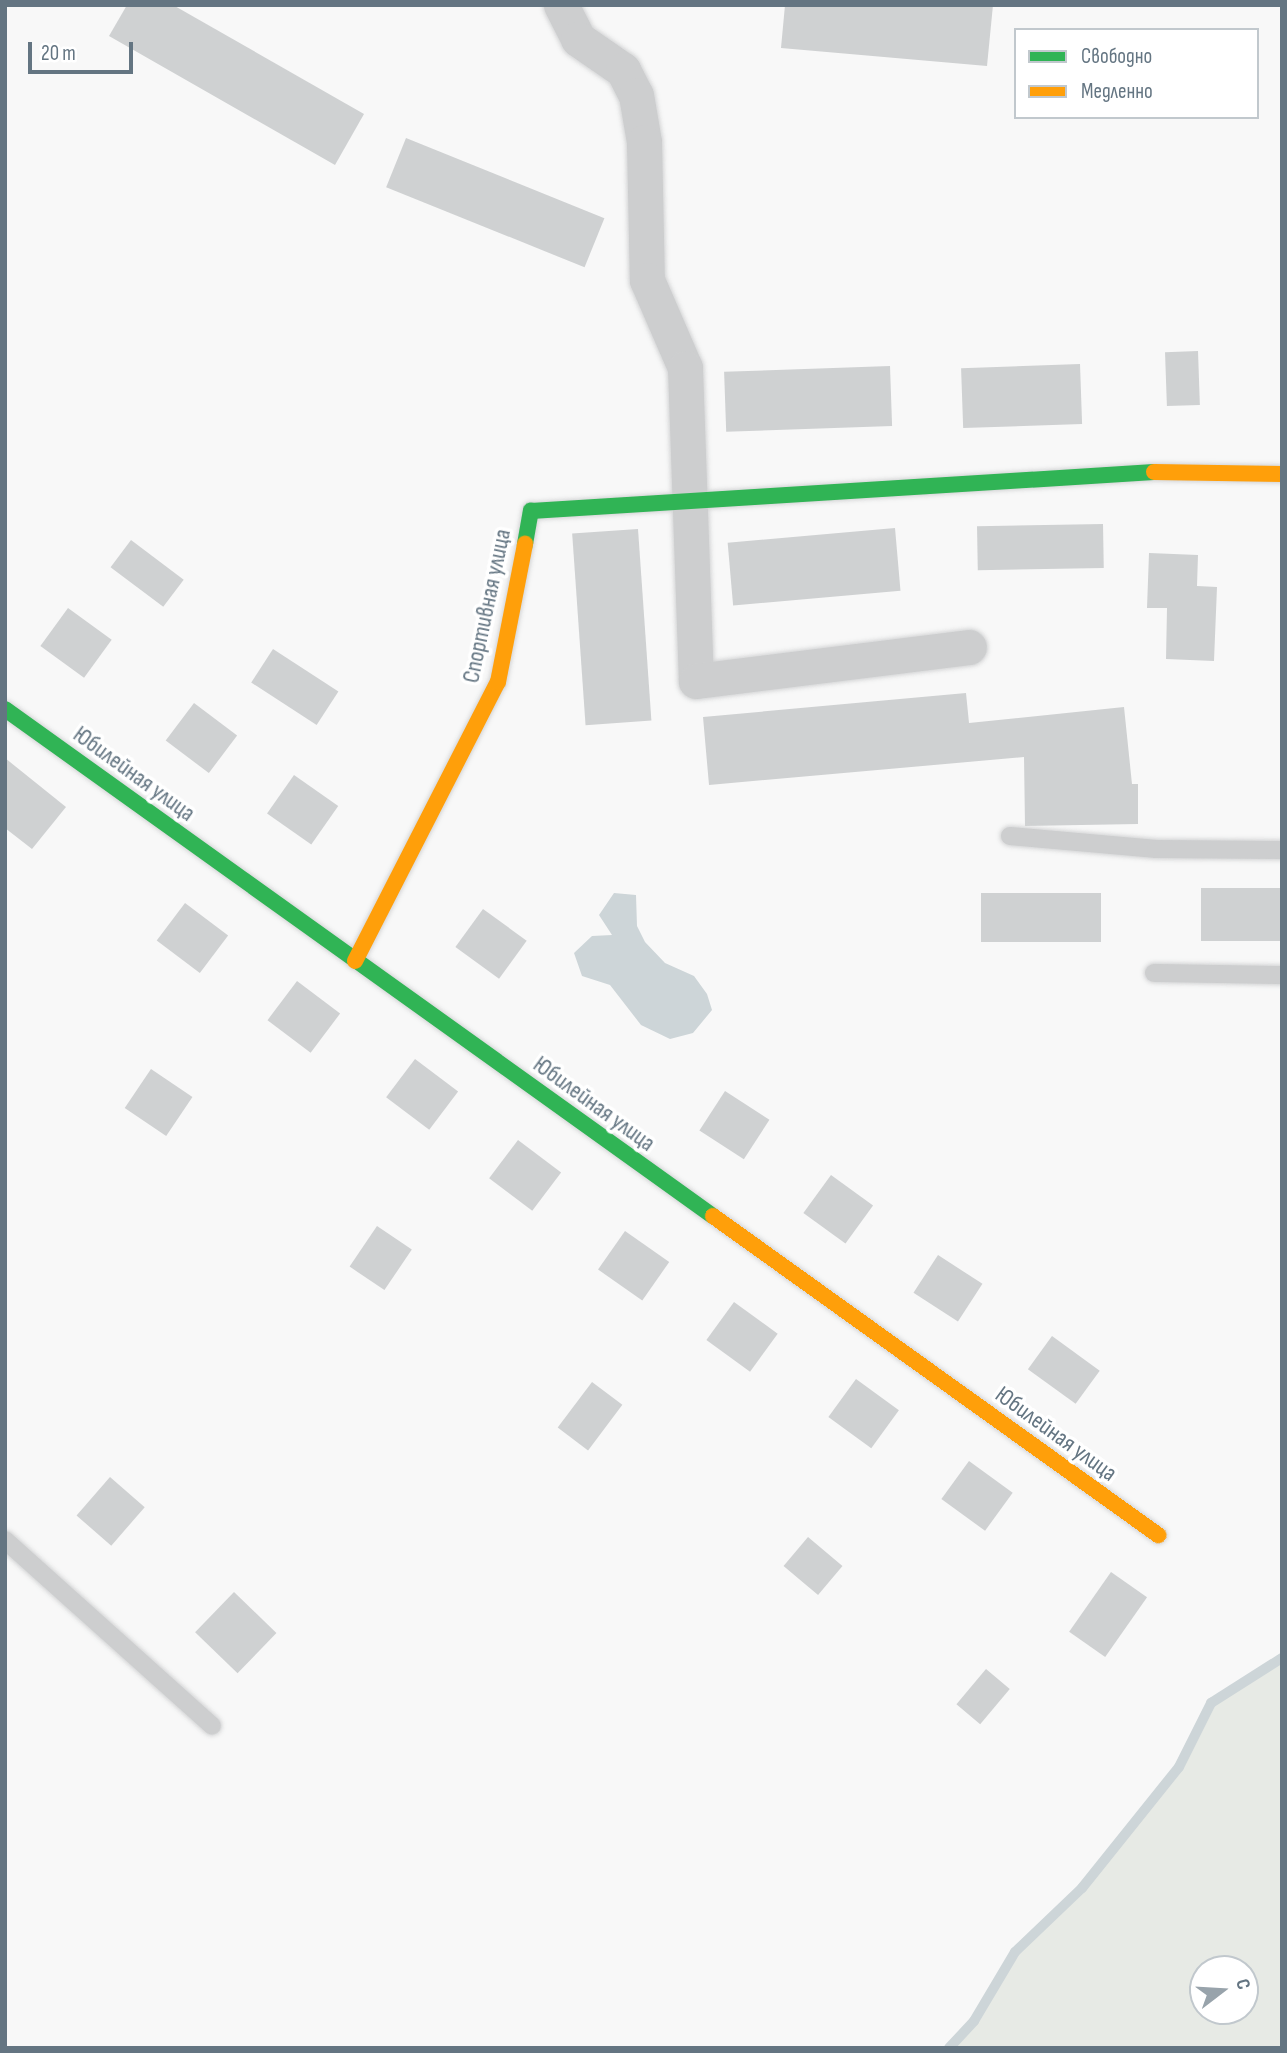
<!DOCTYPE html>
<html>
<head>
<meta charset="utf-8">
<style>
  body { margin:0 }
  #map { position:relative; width:1287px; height:2053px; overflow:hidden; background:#f8f8f8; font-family:"Sofia Sans Condensed",sans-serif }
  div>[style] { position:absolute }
  .green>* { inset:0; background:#e7eae5 }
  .water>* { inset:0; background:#cdd5d8 }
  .stream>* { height:10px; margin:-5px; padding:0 5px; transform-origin:5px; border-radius:5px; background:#cdd5d8 }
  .building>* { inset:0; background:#cfd1d2; transform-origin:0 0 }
  .roads { filter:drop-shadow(0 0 2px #d4d5d6) drop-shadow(0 0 2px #d4d5d6) }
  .lane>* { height:18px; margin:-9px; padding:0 9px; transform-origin:9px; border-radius:9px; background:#cdcecf }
  .street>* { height:35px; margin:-17.5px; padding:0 17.5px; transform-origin:17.5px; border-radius:17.5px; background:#cdcecf }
  .fast>* { height:16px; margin:-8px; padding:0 8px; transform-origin:8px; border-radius:8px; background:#30b455 }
  .slow>* { height:16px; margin:-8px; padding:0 8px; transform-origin:8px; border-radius:8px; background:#ff9f0a }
  span { translate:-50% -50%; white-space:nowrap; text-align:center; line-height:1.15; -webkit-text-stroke:7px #fff; paint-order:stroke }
  .street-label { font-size:24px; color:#647582 }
  .frame { position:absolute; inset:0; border:7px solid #647582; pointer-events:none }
  .legend { position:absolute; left:1014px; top:28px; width:245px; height:91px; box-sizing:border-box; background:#fff; border:2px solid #c1c8cd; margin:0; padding:9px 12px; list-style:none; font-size:21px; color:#647582 }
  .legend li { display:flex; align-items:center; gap:14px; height:35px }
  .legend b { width:35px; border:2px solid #c1c8cd }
  .north { position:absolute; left:1189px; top:1955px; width:70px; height:70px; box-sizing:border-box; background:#fff; border:2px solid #c1c8cd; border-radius:50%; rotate:73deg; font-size:19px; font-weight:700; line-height:28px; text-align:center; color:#647582 }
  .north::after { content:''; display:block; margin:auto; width:24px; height:32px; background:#98a3ab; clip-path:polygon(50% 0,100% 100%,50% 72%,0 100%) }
  .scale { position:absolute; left:28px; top:42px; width:105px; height:32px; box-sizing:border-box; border:4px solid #647582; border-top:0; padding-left:9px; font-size:21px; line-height:24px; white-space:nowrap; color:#647582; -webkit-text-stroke:5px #fff; paint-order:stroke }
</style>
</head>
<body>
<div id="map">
  <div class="green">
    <div style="clip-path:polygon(evenodd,1282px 1658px,1282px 2048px,949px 2048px,974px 2021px,1015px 1952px,1082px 1888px,1179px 1767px,1211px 1703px,1282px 1658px,1203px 1969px,1245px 1969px,1245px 2011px,1203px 2011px,1203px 1969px)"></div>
  </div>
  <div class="water">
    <div style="clip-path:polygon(614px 893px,636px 895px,637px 926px,645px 942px,665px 963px,694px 976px,707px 994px,712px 1010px,693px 1033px,670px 1039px,641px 1025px,610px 985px,582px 976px,574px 953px,592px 936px,612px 935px,599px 915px)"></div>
  </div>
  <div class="stream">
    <div style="left:949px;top:2048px;width:37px;rotate:-47deg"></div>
    <div style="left:974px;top:2021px;width:80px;rotate:-59.3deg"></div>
    <div style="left:1015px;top:1952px;width:93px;rotate:-43.7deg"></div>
    <div style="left:1082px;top:1888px;width:155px;rotate:-51.3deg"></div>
    <div style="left:1179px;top:1767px;width:72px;rotate:-63.4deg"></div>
    <div style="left:1211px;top:1703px;width:84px;rotate:-32.4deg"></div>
  </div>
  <div class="building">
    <div style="clip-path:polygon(127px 5px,173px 5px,364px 114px,335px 165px,109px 36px)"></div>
    <div style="clip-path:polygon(785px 5px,993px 5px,987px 66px,781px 48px)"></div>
    <div style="left:406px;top:138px;width:214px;height:53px;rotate:22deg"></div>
    <div style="left:1198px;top:351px;width:54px;height:33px;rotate:88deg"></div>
    <div style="left:1080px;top:364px;width:60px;height:119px;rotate:88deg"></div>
    <div style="left:890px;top:366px;width:60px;height:166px;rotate:88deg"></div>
    <div style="left:1103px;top:524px;width:44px;height:126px;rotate:89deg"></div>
    <div style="left:895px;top:528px;width:63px;height:168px;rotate:85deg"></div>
    <div style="left:638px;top:529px;width:192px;height:66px;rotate:86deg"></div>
    <div style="left:131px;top:540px;width:66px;height:34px;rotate:37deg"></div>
    <div style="clip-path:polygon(1149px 553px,1198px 555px,1197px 586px,1217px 587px,1214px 661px,1166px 659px,1167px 608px,1147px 608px)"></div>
    <div style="left:68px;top:608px;width:54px;height:47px;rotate:36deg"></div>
    <div style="left:273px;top:649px;width:78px;height:40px;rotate:33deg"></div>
    <div style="clip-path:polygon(966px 693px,969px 723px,1124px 707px,1132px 784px,1138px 784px,1138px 824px,1025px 826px,1024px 757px,709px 785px,703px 717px)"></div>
    <div style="left:194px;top:703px;width:54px;height:47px;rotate:37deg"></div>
    <div style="clip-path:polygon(5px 758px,66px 807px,32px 849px,5px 828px)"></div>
    <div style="left:294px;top:775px;width:54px;height:47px;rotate:35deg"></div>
    <div style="left:1201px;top:888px;width:81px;height:53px"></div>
    <div style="left:981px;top:893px;width:120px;height:49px"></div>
    <div style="left:185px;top:903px;width:54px;height:47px;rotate:37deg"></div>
    <div style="left:483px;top:909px;width:54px;height:47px;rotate:36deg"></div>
    <div style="left:297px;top:981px;width:54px;height:49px;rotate:37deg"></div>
    <div style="left:415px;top:1059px;width:54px;height:48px;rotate:37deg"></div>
    <div style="left:151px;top:1069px;width:50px;height:47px;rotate:34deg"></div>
    <div style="left:725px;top:1091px;width:53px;height:47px;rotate:33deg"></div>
    <div style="left:518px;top:1140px;width:54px;height:48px;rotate:37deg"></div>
    <div style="left:831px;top:1175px;width:52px;height:47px;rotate:36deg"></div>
    <div style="left:377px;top:1226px;width:42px;height:49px;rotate:34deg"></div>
    <div style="left:625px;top:1231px;width:54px;height:47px;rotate:35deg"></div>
    <div style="left:938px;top:1255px;width:53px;height:45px;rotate:33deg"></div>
    <div style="left:734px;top:1302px;width:54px;height:47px;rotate:36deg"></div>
    <div style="left:1052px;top:1336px;width:59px;height:41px;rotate:36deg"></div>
    <div style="left:856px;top:1379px;width:53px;height:47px;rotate:36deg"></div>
    <div style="left:592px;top:1382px;width:38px;height:57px;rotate:37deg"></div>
    <div style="left:969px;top:1461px;width:54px;height:47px;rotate:36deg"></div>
    <div style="left:110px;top:1477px;width:46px;height:51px;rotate:41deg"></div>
    <div style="left:808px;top:1537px;width:45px;height:38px;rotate:40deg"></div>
    <div style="left:1111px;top:1572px;width:44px;height:73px;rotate:35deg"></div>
    <div style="left:234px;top:1592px;width:59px;height:56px;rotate:44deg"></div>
    <div style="left:986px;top:1669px;width:31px;height:46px;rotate:40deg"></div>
  </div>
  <div class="roads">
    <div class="lane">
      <div style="left:1010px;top:836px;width:147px;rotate:5.1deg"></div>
      <div style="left:1156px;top:849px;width:126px;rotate:0.5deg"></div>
      <div style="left:1154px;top:973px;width:128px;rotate:0.9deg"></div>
      <div style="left:5px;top:1540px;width:278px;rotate:41.9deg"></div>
    </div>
    <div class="street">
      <div style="left:561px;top:5px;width:38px;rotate:63deg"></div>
      <div style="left:578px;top:39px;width:55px;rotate:34.6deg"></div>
      <div style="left:623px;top:70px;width:28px;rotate:63deg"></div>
      <div style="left:636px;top:95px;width:48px;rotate:80.3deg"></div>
      <div style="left:644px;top:142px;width:138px;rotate:88.8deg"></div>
      <div style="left:647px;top:280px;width:96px;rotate:66.6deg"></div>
      <div style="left:685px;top:368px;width:313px;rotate:88deg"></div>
      <div style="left:696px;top:681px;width:275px;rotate:-7.1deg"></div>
    </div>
    <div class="fast">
      <div style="left:525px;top:544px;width:34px;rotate:-80deg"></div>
      <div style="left:531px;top:511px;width:624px;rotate:-3.58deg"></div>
      <div style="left:5px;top:709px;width:871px;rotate:35.61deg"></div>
    </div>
    <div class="slow">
      <div style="left:1154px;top:472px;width:128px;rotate:0.9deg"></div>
      <div style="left:355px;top:961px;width:314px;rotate:-62.9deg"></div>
      <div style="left:498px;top:682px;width:141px;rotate:-78.9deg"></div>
      <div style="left:713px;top:1216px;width:548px;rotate:35.63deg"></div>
    </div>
  </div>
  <div class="street-label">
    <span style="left:487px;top:606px;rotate:-78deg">Спортивная улица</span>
    <span style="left:134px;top:774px;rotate:36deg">Юбилейная улица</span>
    <span style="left:594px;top:1104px;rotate:36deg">Юбилейная улица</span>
    <span style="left:1056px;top:1434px;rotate:36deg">Юбилейная улица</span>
  </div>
  <div class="frame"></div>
  <ul class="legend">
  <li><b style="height:9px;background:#30b455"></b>Свободно</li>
  <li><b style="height:9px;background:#ff9f0a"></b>Медленно</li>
  </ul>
  <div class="north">С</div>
  <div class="scale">20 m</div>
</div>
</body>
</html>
